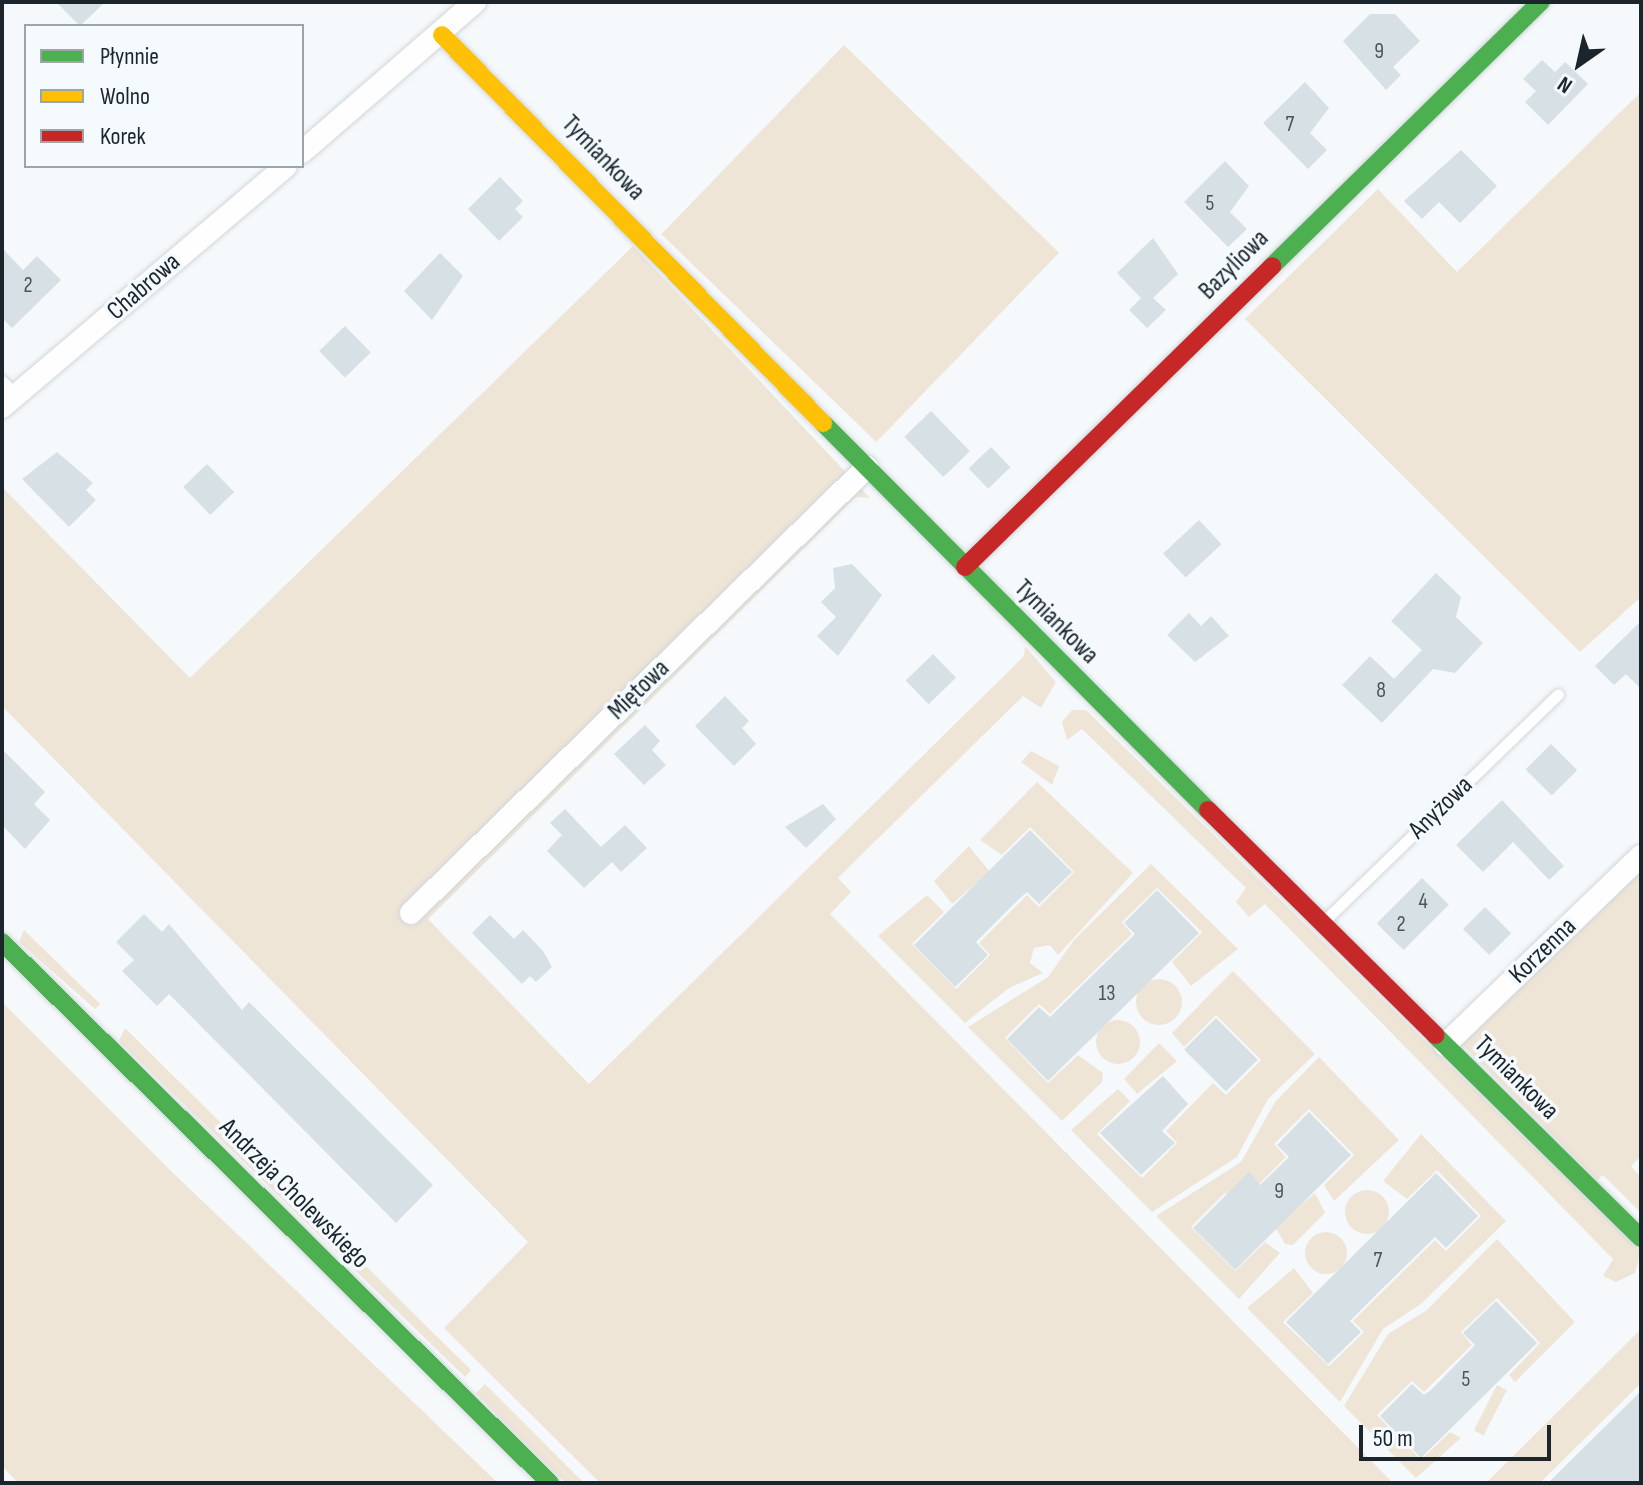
<!DOCTYPE html>
<html>
<head>
<meta charset="utf-8">
<style>
  body { margin:0 }
  #map { position:relative; width:1643px; height:1485px; overflow:hidden; background:#f6f9fb; font-family:"Sofia Sans Condensed",sans-serif }
  div>[style] { position:absolute }
  .green>* { inset:0; background:#efe5d7; transform-origin:0 0 }
  .round { border-radius:50% }
  .building>* { inset:0; background:#d6e0e5; transform-origin:0 0 }
  .roads { filter:drop-shadow(0 0 2px #d0d6da) drop-shadow(0 0 2px #d0d6da) }
  .lane>* { height:11px; margin:-5.5px; padding:0 5.5px; transform-origin:5.5px; border-radius:5.5px; background:#fefefe }
  .street>* { height:22px; margin:-11px; padding:0 11px; transform-origin:11px; border-radius:11px; background:#fefefe }
  .fast>* { height:18px; margin:-9px; padding:0 9px; transform-origin:9px; border-radius:9px; background:#4caf50 }
  .slow>* { height:18px; margin:-9px; padding:0 9px; transform-origin:9px; border-radius:9px; background:#ffc107 }
  .jam>* { height:18px; margin:-9px; padding:0 9px; transform-origin:9px; border-radius:9px; background:#c62828 }
  span { translate:-50% -50%; white-space:nowrap; text-align:center; line-height:1.15; -webkit-text-stroke:7px #f4fafd; paint-order:stroke }
  .number-label { font-size:22px; color:#4a545a }
  .number-label span { -webkit-text-stroke-width:0 }
  .street-label { font-size:26px; color:#1b252b }
  .frame { position:absolute; inset:0; border:4px solid #1b252b; pointer-events:none }
  .legend { position:absolute; left:24px; top:24px; width:280px; height:144px; box-sizing:border-box; background:#f4fafd; border:2px solid #9da5a9; margin:0; padding:10px 14px; list-style:none; font-size:24px; color:#1b252b }
  .legend li { display:flex; align-items:center; gap:16px; height:40px }
  .legend b { width:40px; border:2px solid #9da5a9 }
  .north { position:absolute; left:1539px; top:24px; width:80px; height:80px; -webkit-text-stroke:6px #f4fafd; paint-order:stroke; rotate:214deg; font-size:22px; font-weight:700; line-height:32px; text-align:center; color:#1b252b }
  .north::after { content:''; display:block; margin:auto; width:28px; height:36px; background:#1b252b; clip-path:polygon(50% 0,100% 100%,50% 72%,0 100%) }
  .scale { position:absolute; left:1359px; top:1425px; width:192px; height:36px; box-sizing:border-box; border:4px solid #1b252b; border-top:0; padding-left:10px; font-size:24px; line-height:28px; white-space:nowrap; color:#1b252b; -webkit-text-stroke:6px #f4fafd; paint-order:stroke }
</style>
</head>
<body>
<div id="map">
  <div class="green">
    <div style="left:844px;top:45px;width:299px;height:263px;rotate:44deg"></div>
    <div style="clip-path:polygon(1641px 92px,1641px 597px,1580px 652px,1245px 319px,1378px 189px,1457px 272px)"></div>
    <div style="clip-path:polygon(633px 246px,870px 498px,856px 497px,428px 919px,589px 1084px,1024px 656px,1025px 646px,1056px 682px,1041px 708px,1023px 696px,838px 878px,851px 892px,830px 914px,1393px 1483px,600px 1483px,444px 1328px,528px 1242px,2px 706px,2px 487px,190px 678px)"></div>
    <div style="clip-path:polygon(1072px 710px,1086px 710px,1641px 1252px,1635px 1273px,1616px 1282px,1603px 1276px,1613px 1259px,1265px 904px,1249px 917px,1236px 902px,1246px 888px,1082px 729px,1067px 740px,1062px 722px)"></div>
    <div style="clip-path:polygon(1031px 751px,1059px 766px,1052px 785px,1021px 762px)"></div>
    <div style="clip-path:polygon(1037px 782px,1133px 873px,1058px 955px,1050px 945px,1034px 948px,1030px 963px,1043px 973px,1009px 988px,965px 1023px,878px 936px,927px 895px,944px 912px,912px 944px,956px 989px,990px 955px,979px 943px,1027px 895px,1039px 907px,1074px 872px,1030px 827px,1002px 855px,980px 840px)"></div>
    <div style="clip-path:polygon(969px 846px,990px 872px,952px 904px,934px 881px)"></div>
    <div style="clip-path:polygon(1151px 864px,1238px 949px,1191px 986px,1172px 962px,1202px 932px,1157px 888px,1122px 922px,1132px 934px,1050px 1014px,1039px 1004px,1005px 1038px,1048px 1083px,1078px 1055px,1103px 1073px,1102px 1082px,1062px 1121px,968px 1027px,1048px 977px,1074px 940px)"></div>
    <div style="clip-path:polygon(1641px 868px,1641px 1156px,1631px 1166px,1641px 1177px,1641px 1213px,1603px 1175px,1597px 1180px,1459px 1041px)"></div>
    <div style="clip-path:polygon(24px 930px,100px 1004px,95px 1009px,19px 942px)"></div>
    <div style="clip-path:polygon(1233px 971px,1315px 1054px,1268px 1099px,1237px 1157px,1152px 1212px,1071px 1130px,1118px 1089px,1130px 1101px,1097px 1134px,1142px 1178px,1177px 1143px,1166px 1131px,1213px 1083px,1226px 1095px,1261px 1060px,1216px 1015px,1184px 1047px,1172px 1033px)"></div>
    <div class="round" style="left:1136px;top:979px;width:46px;height:46px"></div>
    <div style="clip-path:polygon(2px 1002px,171px 1171px,498px 1483px,18px 1483px,2px 1466px)"></div>
    <div class="round" style="left:1096px;top:1020px;width:44px;height:44px"></div>
    <div style="clip-path:polygon(125px 1028px,471px 1370px,465px 1377px,119px 1041px)"></div>
    <div style="clip-path:polygon(1159px 1043px,1177px 1061px,1137px 1094px,1124px 1079px)"></div>
    <div style="clip-path:polygon(1319px 1057px,1399px 1140px,1334px 1201px,1324px 1185px,1354px 1155px,1309px 1109px,1274px 1144px,1286px 1157px,1238px 1205px,1225px 1193px,1191px 1227px,1235px 1271px,1265px 1242px,1280px 1253px,1239px 1299px,1156px 1216px,1241px 1162px,1275px 1102px)"></div>
    <div style="clip-path:polygon(1421px 1134px,1506px 1221px,1421px 1304px,1383px 1329px,1340px 1402px,1247px 1308px,1294px 1268px,1313px 1293px,1283px 1322px,1329px 1366px,1364px 1332px,1353px 1321px,1435px 1240px,1446px 1251px,1481px 1216px,1437px 1170px,1407px 1199px,1383px 1181px)"></div>
    <div class="round" style="left:1345px;top:1190px;width:44px;height:44px"></div>
    <div style="clip-path:polygon(1315px 1193px,1325px 1213px,1293px 1245px,1285px 1244px,1275px 1227px)"></div>
    <div class="round" style="left:1305px;top:1232px;width:42px;height:42px"></div>
    <div style="clip-path:polygon(1497px 1239px,1575px 1322px,1515px 1382px,1509px 1375px,1540px 1343px,1497px 1298px,1461px 1332px,1472px 1345px,1424px 1392px,1412px 1381px,1377px 1415px,1421px 1460px,1450px 1432px,1461px 1438px,1416px 1478px,1344px 1406px,1388px 1334px,1427px 1310px)"></div>
    <div style="clip-path:polygon(1641px 1329px,1641px 1383px,1540px 1483px,1486px 1483px)"></div>
    <div style="left:485px;top:1384px;width:141px;height:13px;rotate:45deg"></div>
    <div style="left:1497px;top:1385px;width:11px;height:51px;rotate:27deg"></div>
  </div>
  <div class="building">
    <div style="clip-path:polygon(56px 2px,105px 2px,80px 26px)"></div>
    <div style="clip-path:polygon(1370px 14px,1395px 14px,1420px 41px,1393px 67px,1401px 75px,1386px 90px,1343px 41px)"></div>
    <div style="clip-path:polygon(1542px 60px,1555px 72px,1565px 62px,1588px 84px,1548px 125px,1525px 102px,1536px 91px,1523px 79px)"></div>
    <div style="clip-path:polygon(1305px 82px,1329px 108px,1310px 133px,1327px 150px,1308px 169px,1263px 123px)"></div>
    <div style="clip-path:polygon(1461px 150px,1497px 186px,1460px 223px,1439px 202px,1422px 219px,1404px 201px)"></div>
    <div style="clip-path:polygon(1225px 161px,1249px 186px,1230px 212px,1247px 229px,1228px 247px,1184px 202px)"></div>
    <div style="clip-path:polygon(500px 177px,523px 201px,515px 209px,523px 217px,499px 241px,468px 209px)"></div>
    <div style="clip-path:polygon(1153px 238px,1178px 274px,1153px 298px,1166px 310px,1147px 328px,1129px 310px,1141px 298px,1117px 273px)"></div>
    <div style="clip-path:polygon(2px 248px,23px 270px,37px 256px,61px 280px,12px 328px,2px 318px)"></div>
    <div style="clip-path:polygon(440px 253px,463px 276px,432px 320px,404px 291px)"></div>
    <div style="left:345px;top:326px;width:37px;height:36px;rotate:46deg"></div>
    <div style="left:931px;top:411px;width:56px;height:37px;rotate:46deg"></div>
    <div style="left:991px;top:447px;width:28px;height:31px;rotate:46deg"></div>
    <div style="clip-path:polygon(57px 452px,93px 483px,86px 490px,96px 500px,69px 527px,22px 479px)"></div>
    <div style="left:207px;top:464px;width:39px;height:33px;rotate:46deg"></div>
    <div style="left:1199px;top:520px;width:33px;height:49px;rotate:47deg"></div>
    <div style="clip-path:polygon(852px 564px,882px 595px,838px 656px,817px 636px,836px 617px,821px 602px,835px 588px,833px 568px)"></div>
    <div style="clip-path:polygon(1436px 573px,1461px 597px,1456px 617px,1483px 643px,1455px 673px,1433px 669px,1382px 723px,1342px 685px,1370px 656px,1394px 679px,1422px 650px,1391px 621px)"></div>
    <div style="clip-path:polygon(1189px 613px,1201px 626px,1211px 616px,1229px 636px,1195px 662px,1167px 635px)"></div>
    <div style="clip-path:polygon(1641px 621px,1641px 689px,1626px 674px,1614px 685px,1595px 666px)"></div>
    <div style="left:933px;top:654px;width:33px;height:38px;rotate:46deg"></div>
    <div style="clip-path:polygon(725px 696px,749px 721px,742px 728px,756px 744px,734px 766px,695px 726px)"></div>
    <div style="clip-path:polygon(645px 725px,660px 741px,652px 750px,666px 765px,644px 785px,614px 754px)"></div>
    <div style="left:1551px;top:744px;width:37px;height:36px;rotate:45deg"></div>
    <div style="clip-path:polygon(2px 749px,45px 792px,34px 804px,50px 820px,25px 849px,2px 825px)"></div>
    <div style="clip-path:polygon(1502px 800px,1564px 866px,1549px 880px,1513px 842px,1483px 872px,1456px 845px)"></div>
    <div style="clip-path:polygon(823px 804px,836px 819px,806px 848px,785px 827px)"></div>
    <div style="clip-path:polygon(565px 809px,601px 847px,625px 825px,647px 848px,621px 872px,612px 862px,584px 888px,547px 851px,562px 835px,550px 823px)"></div>
    <div style="clip-path:polygon(1030px 830px,1072px 872px,1039px 904px,1027px 892px,1019px 899px,976px 942px,988px 955px,955px 987px,914px 945px)"></div>
    <div style="left:1422px;top:878px;width:38px;height:64px;rotate:45deg"></div>
    <div style="clip-path:polygon(1157px 890px,1199px 933px,1048px 1081px,1007px 1039px,1039px 1007px,1050px 1017px,1100px 968px,1135px 934px,1124px 923px)"></div>
    <div style="left:1485px;top:907px;width:37px;height:31px;rotate:45deg"></div>
    <div style="clip-path:polygon(144px 914px,162px 932px,169px 924px,242px 1010px,249px 1002px,433px 1185px,396px 1223px,169px 994px,157px 1006px,122px 971px,134px 960px,116px 942px)"></div>
    <div style="clip-path:polygon(490px 915px,514px 939px,523px 930px,543px 951px,552px 967px,536px 982px,530px 976px,522px 984px,472px 933px)"></div>
    <div style="left:1216px;top:1018px;width:59px;height:45px;rotate:45deg"></div>
    <div style="clip-path:polygon(1163px 1076px,1188px 1104px,1162px 1131px,1175px 1143px,1141px 1175px,1100px 1133px)"></div>
    <div style="clip-path:polygon(1309px 1112px,1351px 1155px,1235px 1270px,1193px 1228px,1249px 1172px,1260px 1185px,1289px 1157px,1277px 1145px)"></div>
    <div style="clip-path:polygon(1436px 1173px,1478px 1216px,1446px 1248px,1435px 1237px,1385px 1286px,1350px 1321px,1361px 1332px,1328px 1364px,1286px 1322px)"></div>
    <div style="clip-path:polygon(1496px 1301px,1537px 1343px,1421px 1458px,1380px 1416px,1412px 1384px,1424px 1395px,1432px 1389px,1475px 1345px,1463px 1333px)"></div>
    <div style="clip-path:polygon(1641px 1391px,1641px 1483px,1548px 1483px)"></div>
  </div>
  <div class="roads">
    <div class="lane">
      <div style="left:2px;top:381px;width:20px;rotate:45deg"></div>
      <div style="left:1323px;top:922px;width:327px;rotate:-44.1deg"></div>
    </div>
    <div class="street">
      <div style="left:302px;top:152px;width:229px;rotate:-40.9deg"></div>
      <div style="left:2px;top:407px;width:372px;rotate:-40.3deg"></div>
      <div style="left:411px;top:913px;width:638px;rotate:-44.36deg"></div>
      <div style="left:1445px;top:1045px;width:272px;rotate:-44deg"></div>
    </div>
    <div class="fast">
      <div style="left:1272px;top:266px;width:377px;rotate:-44.5deg"></div>
      <div style="left:823px;top:423px;width:546px;rotate:45.15deg"></div>
      <div style="left:2px;top:942px;width:770px;rotate:44.63deg"></div>
      <div style="left:1435px;top:1035px;width:289px;rotate:44.6deg"></div>
    </div>
    <div class="slow">
      <div style="left:442px;top:35px;width:544px;rotate:45.52deg"></div>
    </div>
    <div class="jam">
      <div style="left:965px;top:567px;width:430px;rotate:-44.4deg"></div>
      <div style="left:1208px;top:810px;width:320px;rotate:44.7deg"></div>
    </div>
  </div>
  <div class="number-label">
    <span style="left:1379px;top:52px">9</span>
    <span style="left:1290px;top:125px">7</span>
    <span style="left:1210px;top:204px">5</span>
    <span style="left:28px;top:286px">2</span>
    <span style="left:1381px;top:691px">8</span>
    <span style="left:1423px;top:902px">4</span>
    <span style="left:1401px;top:925px">2</span>
    <span style="left:1107px;top:994px">13</span>
    <span style="left:1279px;top:1192px">9</span>
    <span style="left:1378px;top:1261px">7</span>
    <span style="left:1466px;top:1380px">5</span>
  </div>
  <div class="street-label">
    <span style="left:603px;top:158px;rotate:46deg">Tymiankowa</span>
    <span style="left:1234px;top:265px;rotate:-45deg">Bazyliowa</span>
    <span style="left:144px;top:287px;rotate:-41deg">Chabrowa</span>
    <span style="left:1056px;top:622px;rotate:45deg">Tymiankowa</span>
    <span style="left:639px;top:690px;rotate:-44deg">Miętowa</span>
    <span style="left:1441px;top:808px;rotate:-44deg">Anyżowa</span>
    <span style="left:1543px;top:951px;rotate:-44deg">Korzenna</span>
    <span style="left:1516px;top:1078px;rotate:45deg">Tymiankowa</span>
    <span style="left:294px;top:1194px;rotate:45deg">Andrzeja Cholewskiego</span>
  </div>
  <div class="frame"></div>
  <ul class="legend">
  <li><b style="height:10px;background:#4caf50"></b>Płynnie</li>
  <li><b style="height:10px;background:#ffc107"></b>Wolno</li>
  <li><b style="height:10px;background:#c62828"></b>Korek</li>
  </ul>
  <div class="north">N</div>
  <div class="scale">50 m</div>
</div>
</body>
</html>
